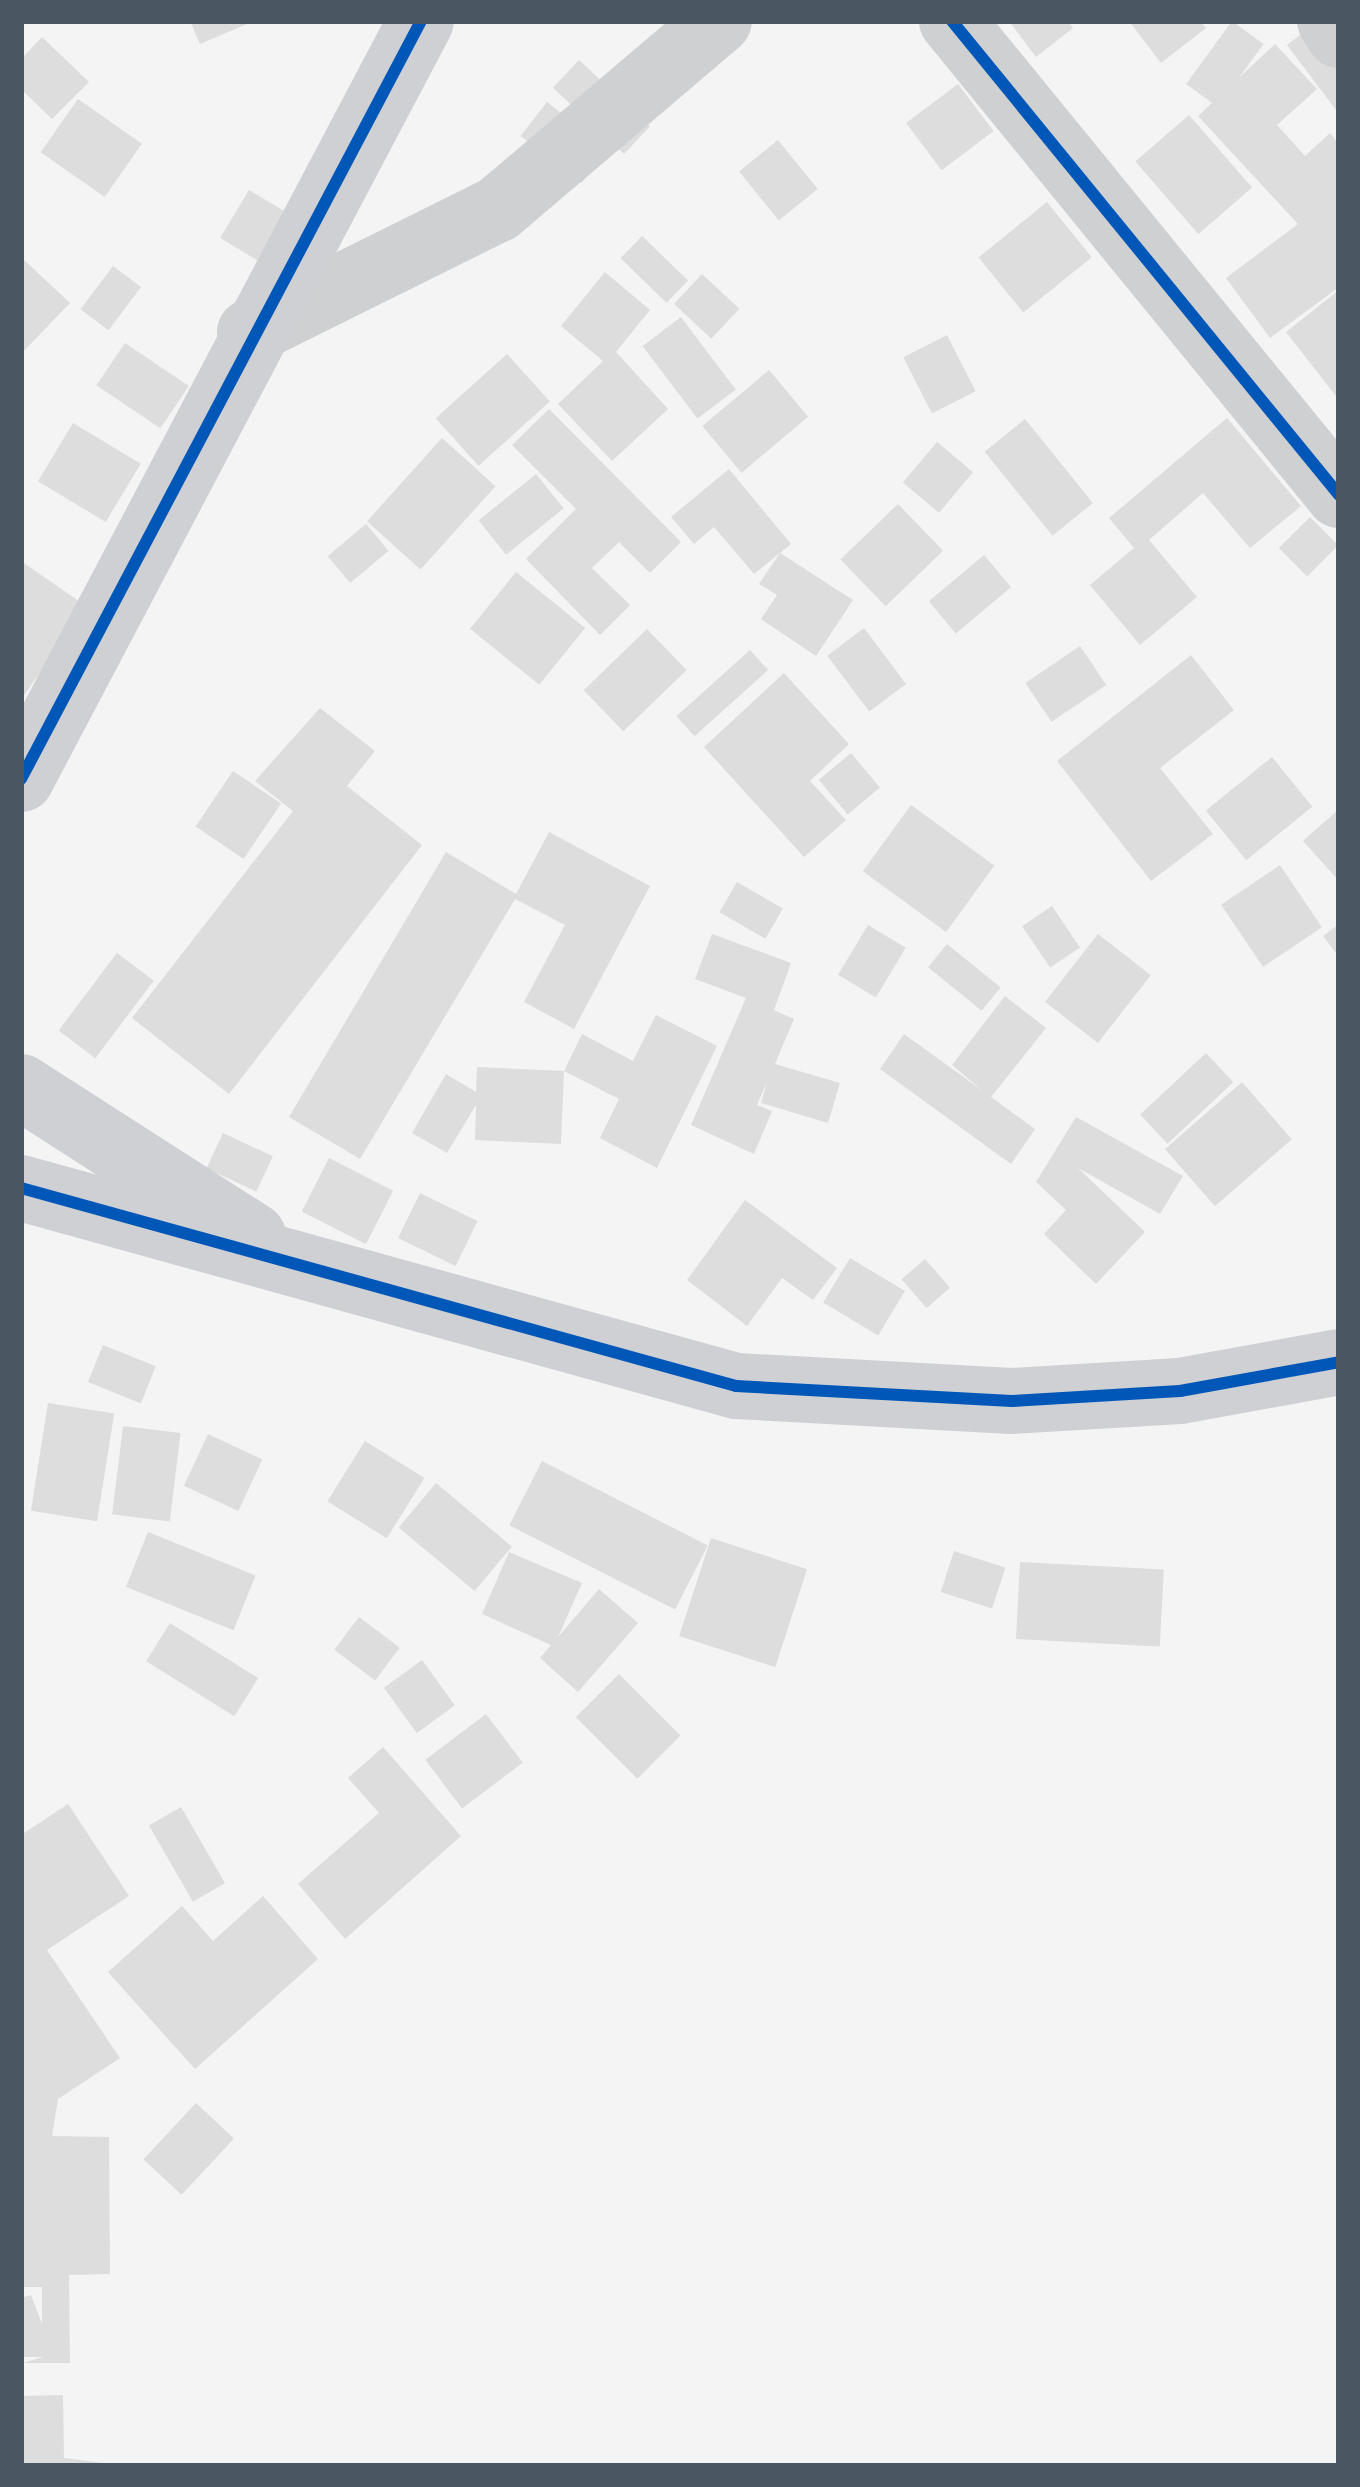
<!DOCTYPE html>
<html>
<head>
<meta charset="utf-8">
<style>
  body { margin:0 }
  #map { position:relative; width:1360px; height:2487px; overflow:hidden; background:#f4f4f4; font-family:Montserrat,sans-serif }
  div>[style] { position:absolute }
  .building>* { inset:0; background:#ddddde; transform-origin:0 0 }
  .street>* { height:66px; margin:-33px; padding:0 33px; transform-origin:33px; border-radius:33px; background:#ced0d2 }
  .secondary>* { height:66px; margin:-33px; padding:0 33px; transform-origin:33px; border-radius:33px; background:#ced0d4 }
  .cycleway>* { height:12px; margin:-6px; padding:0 6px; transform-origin:6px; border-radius:6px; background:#0057b8 }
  span { translate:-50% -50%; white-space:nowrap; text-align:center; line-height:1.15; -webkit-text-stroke:9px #fff; paint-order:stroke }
  .frame { position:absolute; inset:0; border:24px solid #4a5661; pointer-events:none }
</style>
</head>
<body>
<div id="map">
  <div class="building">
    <div style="clip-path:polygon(190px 21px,254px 21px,200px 44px)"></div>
    <div style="clip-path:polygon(1009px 21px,1068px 21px,1073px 28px,1036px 57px)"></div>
    <div style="clip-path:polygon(1129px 21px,1200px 21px,1206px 28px,1161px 63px)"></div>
    <div style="left:1232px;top:21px;width:39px;height:78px;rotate:36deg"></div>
    <div style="clip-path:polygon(1318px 21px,1339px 33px,1339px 114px,1287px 45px)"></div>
    <div style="clip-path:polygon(42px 37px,89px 82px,52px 119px,21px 89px,21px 59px)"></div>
    <div style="clip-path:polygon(1275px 44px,1317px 89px,1277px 125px,1305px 156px,1330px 133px,1339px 144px,1339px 287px,1270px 338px,1226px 278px,1298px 224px,1198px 116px)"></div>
    <div style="left:579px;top:60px;width:97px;height:38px;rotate:43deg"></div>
    <div style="left:958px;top:84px;width:59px;height:65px;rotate:53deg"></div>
    <div style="left:78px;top:99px;width:78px;height:65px;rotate:35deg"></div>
    <div style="left:547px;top:102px;width:77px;height:43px;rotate:38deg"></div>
    <div style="left:1189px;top:115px;width:96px;height:71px;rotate:49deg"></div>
    <div style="left:778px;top:140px;width:63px;height:50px;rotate:51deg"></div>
    <div style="left:249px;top:190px;width:71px;height:56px;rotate:31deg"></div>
    <div style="left:1047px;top:202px;width:71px;height:88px;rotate:51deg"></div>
    <div style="left:642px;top:236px;width:64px;height:31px;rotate:44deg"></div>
    <div style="clip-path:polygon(21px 257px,70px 303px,21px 354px)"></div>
    <div style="left:113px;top:266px;width:35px;height:54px;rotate:37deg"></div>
    <div style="clip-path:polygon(605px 272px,650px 310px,616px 352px,668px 409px,612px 461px,558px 404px,603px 361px,561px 326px)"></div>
    <div style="left:702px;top:274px;width:51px;height:41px;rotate:43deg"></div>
    <div style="clip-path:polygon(1339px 290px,1339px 400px,1286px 332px)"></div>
    <div style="left:681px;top:317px;width:91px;height:48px;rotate:53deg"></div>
    <div style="left:947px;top:335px;width:63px;height:49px;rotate:63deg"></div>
    <div style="left:125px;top:343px;width:77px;height:51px;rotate:34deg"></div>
    <div style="left:507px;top:354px;width:64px;height:96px;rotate:48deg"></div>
    <div style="left:769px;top:370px;width:61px;height:87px;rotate:50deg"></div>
    <div style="clip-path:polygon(549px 409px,681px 542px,650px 573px,619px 542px,592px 568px,630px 605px,600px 635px,526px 559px,576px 509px,512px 445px)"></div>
    <div style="clip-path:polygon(1227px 418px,1301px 506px,1250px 548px,1203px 493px,1149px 540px,1197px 597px,1140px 645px,1090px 585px,1134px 548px,1109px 518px)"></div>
    <div style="left:1025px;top:419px;width:108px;height:52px;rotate:51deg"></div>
    <div style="left:73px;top:423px;width:79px;height:68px;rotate:31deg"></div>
    <div style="left:442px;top:438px;width:72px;height:112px;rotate:42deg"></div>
    <div style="left:937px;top:442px;width:47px;height:53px;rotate:40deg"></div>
    <div style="clip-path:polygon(729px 469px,791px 544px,754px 574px,714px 527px,694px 544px,671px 517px)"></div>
    <div style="left:536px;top:474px;width:44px;height:74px;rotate:51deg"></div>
    <div style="left:898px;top:504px;width:65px;height:80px;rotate:46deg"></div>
    <div style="left:1310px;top:517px;width:40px;height:44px;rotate:45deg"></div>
    <div style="left:366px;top:524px;width:35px;height:50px;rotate:50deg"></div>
    <div style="clip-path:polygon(780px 553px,853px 600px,816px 656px,761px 619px,777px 595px,759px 584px)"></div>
    <div style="left:984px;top:555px;width:42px;height:72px;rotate:50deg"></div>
    <div style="clip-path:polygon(21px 561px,86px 606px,21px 700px)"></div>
    <div style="left:516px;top:572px;width:89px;height:73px;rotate:39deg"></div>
    <div style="left:864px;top:628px;width:70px;height:46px;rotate:53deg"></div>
    <div style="left:647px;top:629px;width:57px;height:88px;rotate:46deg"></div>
    <div style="left:1080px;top:646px;width:47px;height:66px;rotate:56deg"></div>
    <div style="left:750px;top:650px;width:27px;height:99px;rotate:48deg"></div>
    <div style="clip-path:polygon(1191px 655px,1234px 710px,1160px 768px,1213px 834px,1151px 881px,1057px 761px)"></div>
    <div style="clip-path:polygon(784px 673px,849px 744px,810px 781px,846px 820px,804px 857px,704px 747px)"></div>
    <div style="clip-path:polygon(320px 708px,375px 751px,347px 786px,422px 845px,229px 1094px,132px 1018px,293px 811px,255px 781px)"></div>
    <div style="left:851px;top:753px;width:45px;height:42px;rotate:50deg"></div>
    <div style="left:1272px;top:757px;width:64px;height:85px;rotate:51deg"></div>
    <div style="left:233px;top:771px;width:58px;height:67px;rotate:34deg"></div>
    <div style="left:911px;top:805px;width:103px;height:82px;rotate:36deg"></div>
    <div style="clip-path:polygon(1339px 809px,1339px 881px,1303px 841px)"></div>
    <div style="clip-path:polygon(549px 832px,650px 886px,574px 1029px,524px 1002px,565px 925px,515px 899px,360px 1159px,289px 1117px,446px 852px,516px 894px)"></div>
    <div style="left:1280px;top:865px;width:75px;height:71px;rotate:56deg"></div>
    <div style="left:737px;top:882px;width:53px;height:35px;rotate:30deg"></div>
    <div style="left:1052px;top:906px;width:50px;height:36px;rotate:56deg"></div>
    <div style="clip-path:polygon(1339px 924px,1339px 957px,1323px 936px)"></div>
    <div style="left:868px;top:925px;width:44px;height:58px;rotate:31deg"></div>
    <div style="clip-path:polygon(712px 934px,791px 963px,774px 1010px,794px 1019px,775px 1064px,840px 1083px,828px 1123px,761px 1103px,767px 1082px,757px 1105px,772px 1111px,754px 1154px,691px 1125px,746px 998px,695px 979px)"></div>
    <div style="left:1098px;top:934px;width:67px;height:86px;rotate:38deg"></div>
    <div style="left:947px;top:944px;width:69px;height:30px;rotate:39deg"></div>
    <div style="left:117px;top:953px;width:46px;height:97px;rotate:37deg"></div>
    <div style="clip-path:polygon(1005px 996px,1046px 1028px,991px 1097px,1035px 1129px,1011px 1164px,880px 1069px,904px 1034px,983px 1091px,952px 1065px)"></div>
    <div style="clip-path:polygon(656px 1015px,717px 1046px,657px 1168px,600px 1138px,619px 1099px,564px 1071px,561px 1144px,475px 1140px,476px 1105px,447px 1153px,412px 1133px,446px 1074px,476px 1092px,477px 1067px,564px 1071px,582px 1034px,633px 1061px)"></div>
    <div style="left:1206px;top:1053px;width:40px;height:90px;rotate:47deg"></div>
    <div style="left:1242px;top:1082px;width:76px;height:102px;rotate:49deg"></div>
    <div style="clip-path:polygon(1076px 1117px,1183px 1176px,1160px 1214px,1078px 1168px,1145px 1232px,1096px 1284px,1044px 1234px,1066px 1210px,1036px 1182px)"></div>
    <div style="left:223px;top:1133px;width:55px;height:39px;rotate:25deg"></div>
    <div style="left:329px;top:1158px;width:72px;height:60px;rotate:27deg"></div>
    <div style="left:420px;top:1193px;width:64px;height:50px;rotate:26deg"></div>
    <div style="clip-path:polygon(745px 1200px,837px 1268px,813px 1300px,782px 1278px,747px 1326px,687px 1280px)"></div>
    <div style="left:850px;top:1258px;width:64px;height:52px;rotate:31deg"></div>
    <div style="left:925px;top:1259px;width:38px;height:31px;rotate:49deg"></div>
    <div style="left:103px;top:1345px;width:57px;height:40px;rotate:22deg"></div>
    <div style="left:48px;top:1403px;width:67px;height:109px;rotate:9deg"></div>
    <div style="left:123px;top:1426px;width:58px;height:89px;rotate:7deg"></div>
    <div style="left:208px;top:1434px;width:60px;height:57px;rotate:25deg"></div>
    <div style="left:365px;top:1441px;width:70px;height:71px;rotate:32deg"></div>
    <div style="left:542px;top:1461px;width:186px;height:72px;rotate:27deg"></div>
    <div style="left:436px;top:1483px;width:99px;height:58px;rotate:40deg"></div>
    <div style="left:148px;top:1532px;width:116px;height:59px;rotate:22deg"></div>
    <div style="left:711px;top:1538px;width:101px;height:103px;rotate:18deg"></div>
    <div style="left:954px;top:1551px;width:54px;height:43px;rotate:18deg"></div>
    <div style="clip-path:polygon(509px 1552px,582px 1583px,558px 1637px,599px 1589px,638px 1623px,578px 1692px,540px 1658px,551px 1645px,482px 1614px)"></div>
    <div style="left:1020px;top:1562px;width:144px;height:77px;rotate:3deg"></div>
    <div style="left:359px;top:1617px;width:51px;height:41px;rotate:37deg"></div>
    <div style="left:170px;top:1623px;width:104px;height:45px;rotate:32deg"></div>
    <div style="left:422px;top:1660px;width:56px;height:47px;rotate:54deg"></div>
    <div style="left:619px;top:1674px;width:87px;height:61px;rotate:45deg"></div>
    <div style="left:486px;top:1714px;width:61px;height:76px;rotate:53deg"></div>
    <div style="clip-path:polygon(383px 1747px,461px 1836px,345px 1939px,298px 1884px,379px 1813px,348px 1778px)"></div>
    <div style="clip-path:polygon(68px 1804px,129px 1896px,47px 1950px,120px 2058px,58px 2099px,52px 2136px,109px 2137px,110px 2274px,69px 2275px,70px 2363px,23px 2363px,43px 2357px,21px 2357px,21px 2298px,31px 2295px,42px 2324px,42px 2287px,21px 2287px,21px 1835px)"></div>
    <div style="left:181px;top:1807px;width:88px;height:37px;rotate:60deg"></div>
    <div style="clip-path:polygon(263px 1896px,318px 1959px,195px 2069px,108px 1972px,182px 1906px,213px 1941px)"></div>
    <div style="left:196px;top:2103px;width:52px;height:77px;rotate:43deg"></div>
    <div style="clip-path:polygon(63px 2395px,64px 2458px,128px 2466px,21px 2466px,21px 2396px)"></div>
  </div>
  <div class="street">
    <div style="left:952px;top:21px;width:612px;rotate:50.77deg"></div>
    <div style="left:1330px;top:21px;width:17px;rotate:57deg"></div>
    <div style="left:250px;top:332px;width:277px;rotate:-26.4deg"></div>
    <div style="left:498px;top:209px;width:290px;rotate:-40.4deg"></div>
  </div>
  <div class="secondary">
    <div style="left:21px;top:779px;width:857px;rotate:-62.18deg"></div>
    <div style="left:21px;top:1087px;width:276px;rotate:32.7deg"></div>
    <div style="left:21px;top:1188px;width:742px;rotate:15.48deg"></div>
    <div style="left:736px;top:1386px;width:276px;rotate:3.1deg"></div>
    <div style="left:1012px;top:1401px;width:168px;rotate:-3.4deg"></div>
    <div style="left:1180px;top:1391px;width:162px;rotate:-10.3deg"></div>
  </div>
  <div class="cycleway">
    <div style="left:952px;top:21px;width:612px;rotate:50.77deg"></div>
    <div style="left:21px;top:779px;width:857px;rotate:-62.18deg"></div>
    <div style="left:21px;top:1188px;width:742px;rotate:15.48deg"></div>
    <div style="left:736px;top:1386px;width:276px;rotate:3.1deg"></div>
    <div style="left:1012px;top:1401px;width:168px;rotate:-3.4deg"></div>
    <div style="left:1180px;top:1391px;width:162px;rotate:-10.3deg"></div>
  </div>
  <div class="frame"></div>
</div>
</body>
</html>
